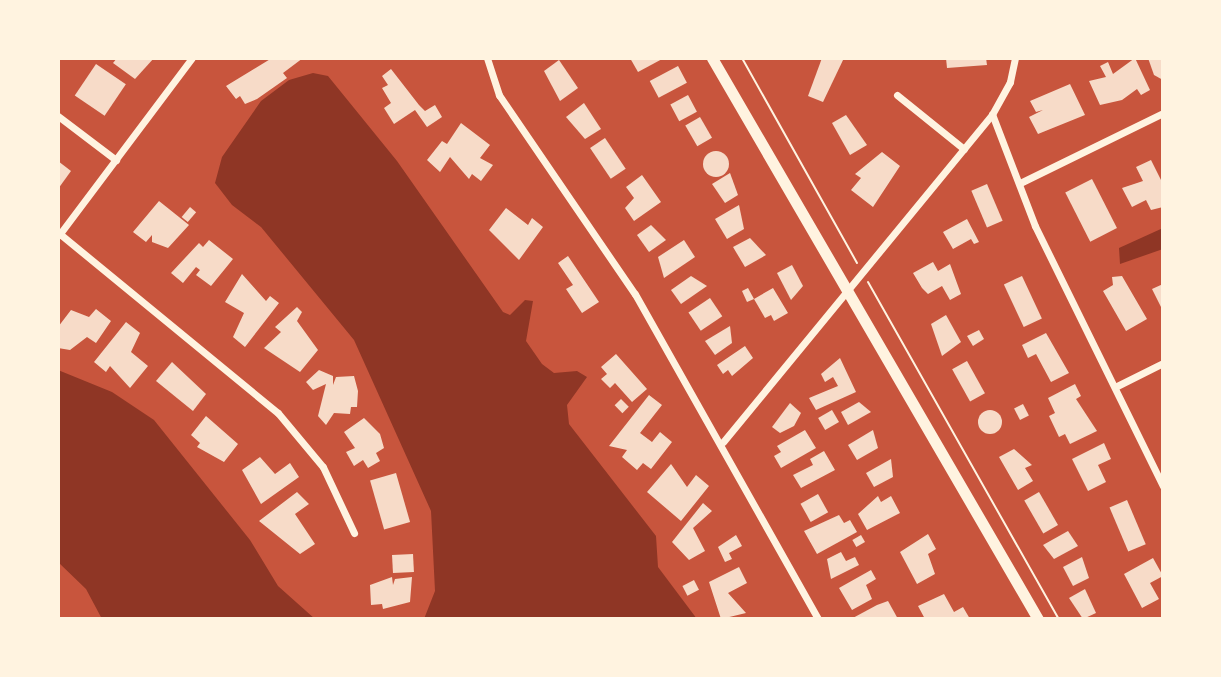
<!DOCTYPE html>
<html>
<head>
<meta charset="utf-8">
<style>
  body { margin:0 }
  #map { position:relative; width:1221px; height:677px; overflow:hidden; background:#c8553d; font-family:"DejaVu Sans",sans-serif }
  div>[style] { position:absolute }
  .water>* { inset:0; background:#8f3625 }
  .building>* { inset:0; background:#f7dbc8; transform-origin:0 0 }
  .round { border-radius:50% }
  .path>* { height:2px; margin:-1px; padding:0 1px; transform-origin:1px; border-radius:1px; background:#fff3e0 }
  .minor>* { height:7px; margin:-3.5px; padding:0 3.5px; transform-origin:3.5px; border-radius:3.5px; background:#fff3e0 }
  .trunk>* { height:11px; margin:-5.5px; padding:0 5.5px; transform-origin:5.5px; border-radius:5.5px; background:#fff3e0 }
  span { translate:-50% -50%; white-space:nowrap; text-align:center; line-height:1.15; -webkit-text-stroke:6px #fff3e0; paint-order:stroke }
  .frame { position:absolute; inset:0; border:60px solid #fff3e0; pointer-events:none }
</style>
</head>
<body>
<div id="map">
  <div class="water">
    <div style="clip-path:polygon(313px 73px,328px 76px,397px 161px,503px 312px,510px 315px,525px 300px,533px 301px,526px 341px,542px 364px,554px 373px,577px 371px,587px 377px,567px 405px,569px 424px,656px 536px,658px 567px,697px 619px,424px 619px,435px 591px,431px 511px,354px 340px,261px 227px,232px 205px,215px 183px,222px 157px,261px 101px,289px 80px)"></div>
    <div style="clip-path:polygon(1163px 228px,1163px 249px,1120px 264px,1119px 248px)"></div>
    <div style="clip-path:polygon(58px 370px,112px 392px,154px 420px,250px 540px,278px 586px,315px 619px,102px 619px,86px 589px,58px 562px)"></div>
  </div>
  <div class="building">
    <div style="clip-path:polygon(117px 58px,154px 58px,135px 79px,113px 63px)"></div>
    <div style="clip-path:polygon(272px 58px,303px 58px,283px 73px,287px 78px,257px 99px,245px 104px,240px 96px,236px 99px,226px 86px)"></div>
    <div style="clip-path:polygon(630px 58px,664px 58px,638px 72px)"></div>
    <div style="clip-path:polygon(822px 58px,844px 58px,823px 102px,808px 96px)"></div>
    <div style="clip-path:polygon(946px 58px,986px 58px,987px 65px,947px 68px)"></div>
    <div style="clip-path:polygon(1135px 58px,1150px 90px,1141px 95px,1137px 89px,1122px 100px,1100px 105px,1089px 81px,1106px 77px,1100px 66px,1108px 62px,1113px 74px)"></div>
    <div style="clip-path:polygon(1148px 58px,1163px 58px,1163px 80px,1154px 75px)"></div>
    <div style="clip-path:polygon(559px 60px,578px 88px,560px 101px,544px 71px)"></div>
    <div style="left:96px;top:64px;width:36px;height:38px;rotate:34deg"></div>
    <div style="left:678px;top:66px;width:19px;height:32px;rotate:62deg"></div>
    <div style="clip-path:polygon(391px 69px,419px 105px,425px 111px,435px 105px,442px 117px,427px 127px,415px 110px,394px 124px,384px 108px,391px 103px,382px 88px,388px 85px,382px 76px)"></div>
    <div style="clip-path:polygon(1070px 84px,1085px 115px,1038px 134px,1029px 117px,1043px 110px,1036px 112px,1030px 101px)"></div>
    <div style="left:688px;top:95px;width:19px;height:20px;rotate:62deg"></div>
    <div style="clip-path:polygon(584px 103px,601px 129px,585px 139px,566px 117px)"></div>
    <div style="clip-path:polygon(846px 115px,867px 145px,850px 155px,832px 123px)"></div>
    <div style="left:700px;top:117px;width:24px;height:17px;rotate:60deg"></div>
    <div style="clip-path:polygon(461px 123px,490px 145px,480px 158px,493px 165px,481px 181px,472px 174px,469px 179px,450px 157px,440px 172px,427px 160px,442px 141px,447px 144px)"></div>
    <div style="left:605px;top:138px;width:37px;height:18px;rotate:56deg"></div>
    <div class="round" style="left:703px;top:151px;width:26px;height:26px"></div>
    <div style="clip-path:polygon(882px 152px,900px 166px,873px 207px,851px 190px,861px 178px,855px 174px)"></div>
    <div style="clip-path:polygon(1151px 160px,1163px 184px,1163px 207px,1151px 210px,1146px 200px,1132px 207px,1122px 188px,1143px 181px,1136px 167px)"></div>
    <div style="clip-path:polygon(58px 161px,71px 171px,58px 189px)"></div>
    <div style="clip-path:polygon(730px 173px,738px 195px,725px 203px,712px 184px)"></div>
    <div style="clip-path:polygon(642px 175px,661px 202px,634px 221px,625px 208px,634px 198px,626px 187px)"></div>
    <div style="left:1092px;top:179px;width:55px;height:30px;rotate:63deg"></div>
    <div style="left:987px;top:184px;width:40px;height:17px;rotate:67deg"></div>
    <div style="clip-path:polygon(159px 201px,189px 225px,168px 248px,152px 242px,152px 235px,146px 242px,133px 232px)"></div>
    <div style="clip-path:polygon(739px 205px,744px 229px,727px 239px,715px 219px)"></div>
    <div style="left:190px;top:207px;width:8px;height:13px;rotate:40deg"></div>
    <div style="clip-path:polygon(506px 208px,528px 225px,532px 218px,543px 227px,519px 260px,489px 230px)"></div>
    <div style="clip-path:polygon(967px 219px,979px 242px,974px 244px,971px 239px,953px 249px,943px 232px)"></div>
    <div style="clip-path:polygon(651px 225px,666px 240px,649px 252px,637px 235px)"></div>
    <div style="clip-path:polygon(750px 238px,766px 255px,745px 267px,733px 247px)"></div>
    <div style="clip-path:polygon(209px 240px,233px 259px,211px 286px,196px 275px,200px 270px,196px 267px,183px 283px,171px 273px,199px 243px,203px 247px)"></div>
    <div style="clip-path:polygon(684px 240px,695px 257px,664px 278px,658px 257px)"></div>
    <div style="clip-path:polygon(568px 256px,599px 302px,582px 313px,566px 289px,573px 285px,558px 263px)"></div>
    <div style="clip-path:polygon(933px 262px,938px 271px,950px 264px,961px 294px,950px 300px,942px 286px,928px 294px,922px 288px,913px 273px)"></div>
    <div style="clip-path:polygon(792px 265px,803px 286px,791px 300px,777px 273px)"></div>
    <div style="clip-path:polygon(242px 274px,266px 301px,270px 296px,279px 303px,245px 347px,233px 337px,244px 313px,225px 302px)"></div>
    <div style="clip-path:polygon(691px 276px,707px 286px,681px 304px,671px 290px)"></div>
    <div style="left:1022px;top:276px;width:47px;height:20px;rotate:65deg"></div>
    <div style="clip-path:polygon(1122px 276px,1147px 319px,1126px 331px,1103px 291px,1113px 285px,1112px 277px)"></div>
    <div style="clip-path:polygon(1163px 284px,1163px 311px,1152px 289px)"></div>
    <div style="clip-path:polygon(748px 288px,754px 299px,747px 302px,742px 291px)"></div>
    <div style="clip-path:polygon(773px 288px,788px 313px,774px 321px,771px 315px,765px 318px,754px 299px)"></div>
    <div style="left:710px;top:298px;width:22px;height:26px;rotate:56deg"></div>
    <div style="clip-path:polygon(297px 307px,302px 312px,297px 321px,318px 350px,300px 372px,264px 348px,281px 332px,275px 327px)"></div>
    <div style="clip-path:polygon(96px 309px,111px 321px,96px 343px,87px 337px,70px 350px,58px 348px,58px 327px,71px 310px,89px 317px)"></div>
    <div style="clip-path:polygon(946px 315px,961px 342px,942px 356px,931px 324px)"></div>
    <div style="clip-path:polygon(126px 322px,140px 333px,131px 352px,148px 366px,130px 388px,110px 366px,106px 372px,94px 362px)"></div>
    <div style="clip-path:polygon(730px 326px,732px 343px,715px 355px,705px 341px)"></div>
    <div style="clip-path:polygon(979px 330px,984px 339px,973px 346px,967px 336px)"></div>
    <div style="clip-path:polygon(1046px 333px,1069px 373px,1051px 382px,1036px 354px,1028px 358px,1022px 345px)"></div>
    <div style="clip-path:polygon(745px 346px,753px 358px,732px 376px,728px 370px,723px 374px,717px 365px)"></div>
    <div style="clip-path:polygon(616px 354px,647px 389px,632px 402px,615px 383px,610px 388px,601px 379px,607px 374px,601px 367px)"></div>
    <div style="clip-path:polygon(840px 358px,856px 392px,816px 410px,809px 398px,838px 386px,833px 377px,825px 382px,821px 374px)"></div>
    <div style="left:967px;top:361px;width:37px;height:17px;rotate:61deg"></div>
    <div style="clip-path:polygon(172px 362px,206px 394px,193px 411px,156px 381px)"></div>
    <div style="clip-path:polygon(319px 370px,333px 376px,333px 385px,336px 377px,354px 376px,358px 391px,357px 407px,351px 407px,350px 414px,334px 413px,326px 425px,318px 416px,326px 384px,313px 390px,306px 382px)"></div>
    <div style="clip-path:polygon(1075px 384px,1081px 396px,1076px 399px,1097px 431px,1070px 444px,1065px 434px,1059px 437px,1049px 416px,1055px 413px,1048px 398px)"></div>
    <div style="clip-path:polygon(649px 395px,662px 405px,640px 433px,652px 442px,660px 432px,672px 442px,651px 469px,643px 463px,637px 470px,622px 457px,627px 450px,609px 446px)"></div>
    <div style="left:621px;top:399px;width:11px;height:9px;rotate:45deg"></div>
    <div style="clip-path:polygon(859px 402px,871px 412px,848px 425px,841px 412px)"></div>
    <div style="clip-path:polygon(790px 403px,801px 413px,794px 426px,780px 433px,772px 427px)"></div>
    <div style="left:1023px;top:404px;width:13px;height:10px;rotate:63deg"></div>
    <div class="round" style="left:978px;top:410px;width:24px;height:24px"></div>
    <div style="left:832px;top:410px;width:14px;height:16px;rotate:60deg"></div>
    <div style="clip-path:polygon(206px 416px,238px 444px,224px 462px,197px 447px,200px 443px,191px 435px)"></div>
    <div style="clip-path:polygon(364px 418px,380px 434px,384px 448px,376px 453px,380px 461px,368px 468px,363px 460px,354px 466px,346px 452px,355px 448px,344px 432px)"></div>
    <div style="clip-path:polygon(805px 430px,816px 448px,781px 468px,774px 456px,781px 452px,777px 446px)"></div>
    <div style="clip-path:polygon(873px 430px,878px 448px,857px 460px,848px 445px)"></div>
    <div style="clip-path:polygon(1104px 443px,1111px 459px,1098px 465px,1106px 482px,1088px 491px,1072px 459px)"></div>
    <div style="clip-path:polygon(1014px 449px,1032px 465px,1025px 468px,1033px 481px,1018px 490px,999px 457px)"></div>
    <div style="clip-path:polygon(824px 451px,835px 470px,801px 488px,793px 475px,813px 465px,810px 459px)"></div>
    <div style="clip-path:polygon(260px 457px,275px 474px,290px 463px,299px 477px,261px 504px,242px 470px)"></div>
    <div style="clip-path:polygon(891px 459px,893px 477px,874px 487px,866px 473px)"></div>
    <div style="clip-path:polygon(671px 464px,687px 487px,696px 475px,709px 486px,681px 521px,647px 492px)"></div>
    <div style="left:396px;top:473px;width:51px;height:27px;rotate:74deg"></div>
    <div style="clip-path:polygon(297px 492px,309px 504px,295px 514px,315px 544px,300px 554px,259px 521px)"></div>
    <div style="left:1039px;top:492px;width:38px;height:17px;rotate:60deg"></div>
    <div style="left:818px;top:494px;width:21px;height:20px;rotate:61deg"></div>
    <div style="clip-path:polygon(878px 496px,881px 502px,891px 496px,900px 513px,867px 530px,858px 514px)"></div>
    <div style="left:1127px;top:500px;width:48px;height:19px;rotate:67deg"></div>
    <div style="clip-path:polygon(703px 503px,712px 511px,693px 528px,705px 551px,689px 560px,672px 542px)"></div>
    <div style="clip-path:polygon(839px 515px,844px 523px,850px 520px,857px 532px,817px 554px,804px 531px)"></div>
    <div style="clip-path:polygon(1068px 531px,1078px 546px,1054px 559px,1043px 545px)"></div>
    <div style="clip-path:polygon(928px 534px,936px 549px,928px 554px,935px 574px,917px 584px,900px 552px)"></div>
    <div style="clip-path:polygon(736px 535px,742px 546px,729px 553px,732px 559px,725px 562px,718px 547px)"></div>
    <div style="left:861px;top:535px;width:8px;height:10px;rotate:60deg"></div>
    <div style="clip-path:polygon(841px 552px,846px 561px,855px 557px,859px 565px,831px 579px,827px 559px)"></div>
    <div style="left:413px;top:554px;width:18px;height:21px;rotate:87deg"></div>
    <div style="clip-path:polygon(1082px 557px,1089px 578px,1073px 586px,1063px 567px)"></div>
    <div style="clip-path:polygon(1153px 558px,1163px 576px,1150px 583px,1159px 599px,1142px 608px,1124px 574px)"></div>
    <div style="clip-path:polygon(739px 567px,747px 583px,728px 593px,746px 613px,721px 619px,709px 582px)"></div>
    <div style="clip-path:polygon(871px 570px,876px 579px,866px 585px,872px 599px,852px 610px,839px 588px)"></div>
    <div style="clip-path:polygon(392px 577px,393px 585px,395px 579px,412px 577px,410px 602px,383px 609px,382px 604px,371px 605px,370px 585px)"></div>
    <div style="left:694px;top:580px;width:11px;height:13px;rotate:63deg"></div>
    <div style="clip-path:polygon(1085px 589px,1096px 613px,1083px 619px,1069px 598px)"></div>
    <div style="clip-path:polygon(944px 594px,954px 612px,963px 607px,970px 619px,925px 619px,918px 606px)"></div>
    <div style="clip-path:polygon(888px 601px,898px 619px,851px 619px,877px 605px)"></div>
  </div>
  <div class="path">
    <div style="left:742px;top:58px;width:235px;rotate:60.7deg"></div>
    <div style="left:868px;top:282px;width:387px;rotate:60.5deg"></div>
  </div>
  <div class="minor">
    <div style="left:487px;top:58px;width:39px;rotate:72deg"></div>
    <div style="left:499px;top:95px;width:241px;rotate:55.7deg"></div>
    <div style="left:635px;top:294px;width:373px;rotate:60.6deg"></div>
    <div style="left:1015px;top:58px;width:25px;rotate:102deg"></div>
    <div style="left:1010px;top:82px;width:37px;rotate:119deg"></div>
    <div style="left:992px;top:114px;width:120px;rotate:69deg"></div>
    <div style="left:1035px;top:226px;width:290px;rotate:63.8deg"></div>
    <div style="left:897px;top:95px;width:86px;rotate:38.9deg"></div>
    <div style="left:58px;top:116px;width:73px;rotate:37.2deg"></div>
    <div style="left:1020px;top:183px;width:159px;rotate:-26.1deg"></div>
    <div style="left:60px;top:234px;width:282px;rotate:39.4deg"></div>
    <div style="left:278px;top:413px;width:70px;rotate:50.2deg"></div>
    <div style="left:323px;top:467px;width:73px;rotate:64.8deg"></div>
    <div style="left:59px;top:235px;width:221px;rotate:-53.1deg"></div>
    <div style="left:1115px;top:387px;width:54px;rotate:-26.6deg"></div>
    <div style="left:723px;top:442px;width:424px;rotate:-50.6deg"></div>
  </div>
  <div class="trunk">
    <div style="left:712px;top:58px;width:649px;rotate:59.84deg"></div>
  </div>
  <div class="frame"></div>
</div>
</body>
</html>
